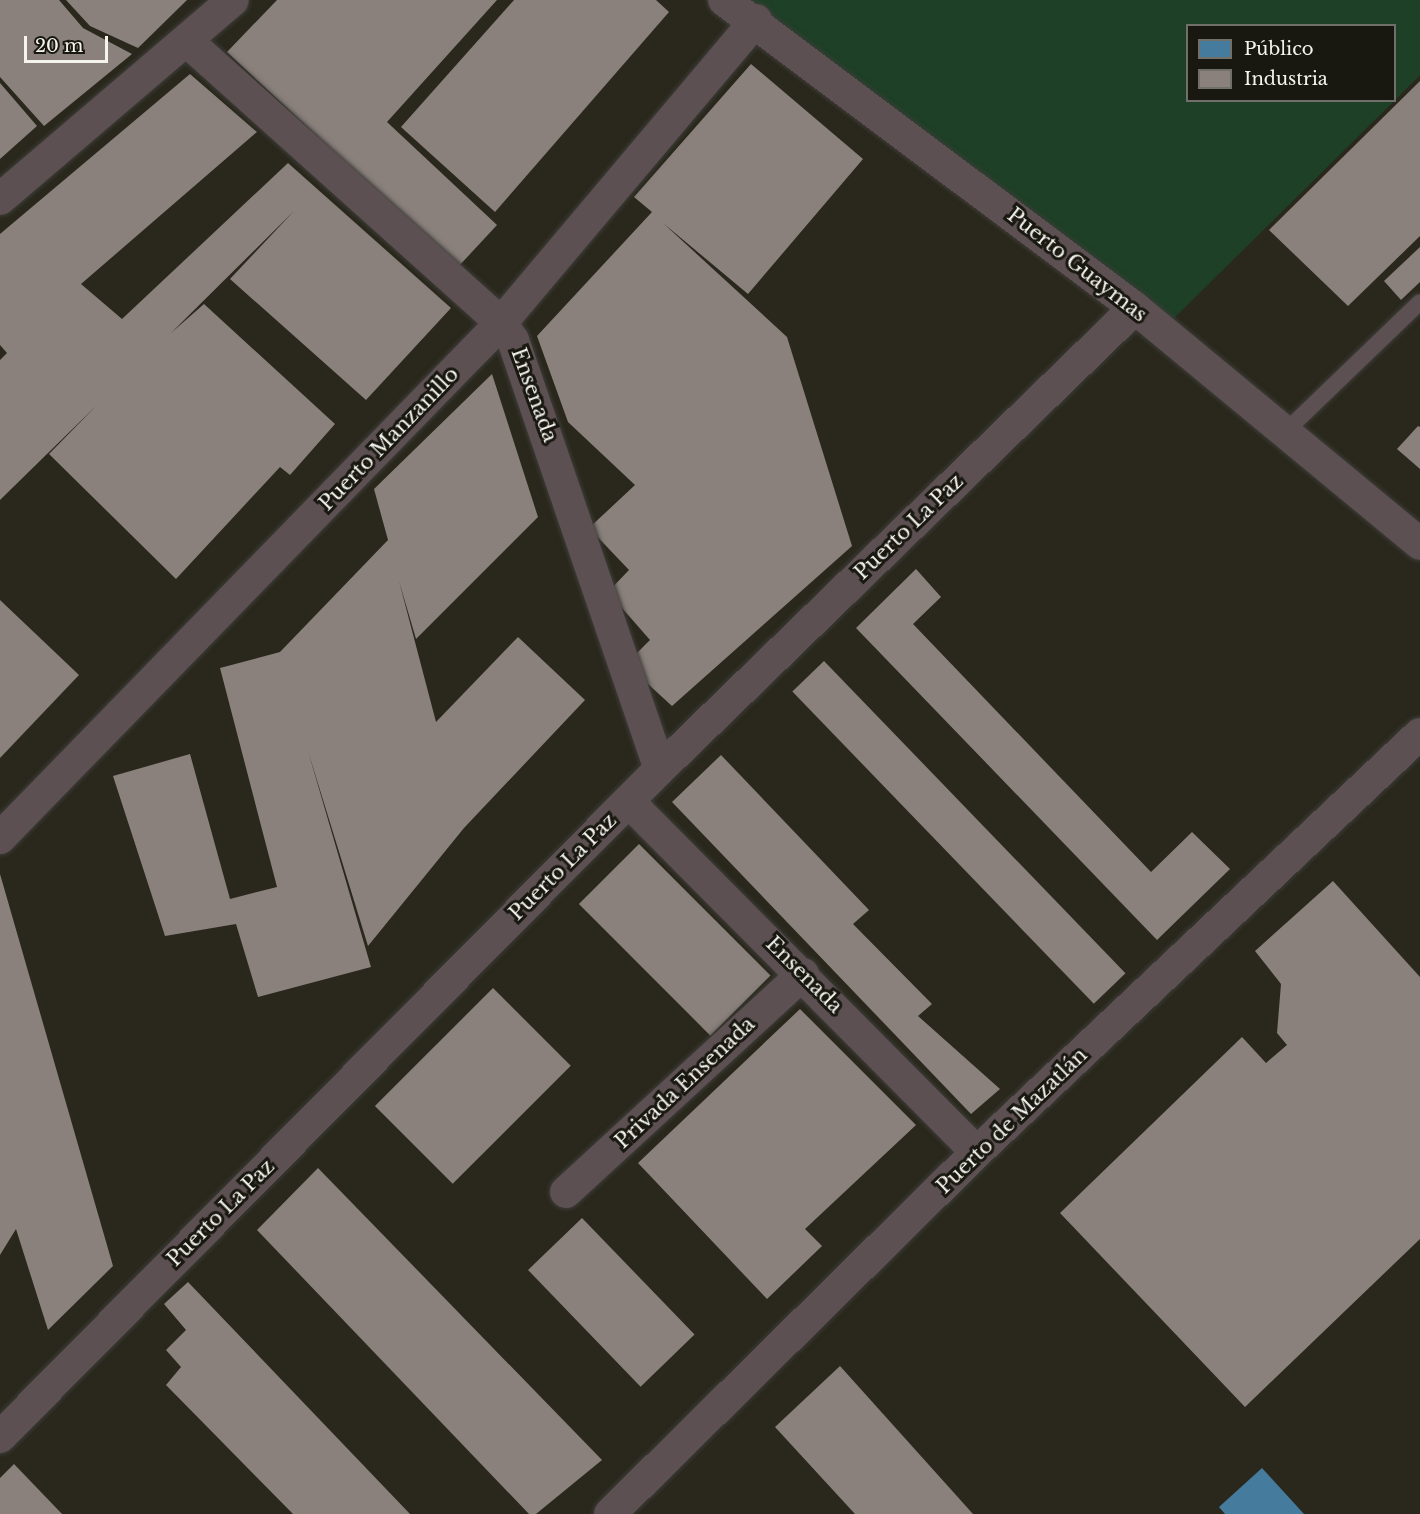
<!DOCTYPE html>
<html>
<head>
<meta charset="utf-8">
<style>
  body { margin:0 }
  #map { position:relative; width:1420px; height:1514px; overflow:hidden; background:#201f1b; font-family:"Libre Baskerville",serif }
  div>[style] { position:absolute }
  .built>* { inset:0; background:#2a281c }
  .green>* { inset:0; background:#1e4027 }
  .public>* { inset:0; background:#457b9d }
  .industry>* { inset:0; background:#8a817c; transform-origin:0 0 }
  .roads { filter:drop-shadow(0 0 2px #3d3c39) drop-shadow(0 0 2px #3d3c39) }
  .lane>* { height:16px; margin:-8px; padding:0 8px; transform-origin:8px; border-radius:8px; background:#5d5052 }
  .street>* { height:32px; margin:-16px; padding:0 16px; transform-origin:16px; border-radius:16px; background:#5d5052 }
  span { translate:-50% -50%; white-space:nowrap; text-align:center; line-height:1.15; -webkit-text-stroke:6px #181710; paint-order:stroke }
  .street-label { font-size:20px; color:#f5f3ee }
  .legend { position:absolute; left:1186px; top:24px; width:210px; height:78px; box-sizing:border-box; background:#181710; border:2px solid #706f69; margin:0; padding:8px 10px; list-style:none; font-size:18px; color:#f5f3ee }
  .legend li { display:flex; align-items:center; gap:12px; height:30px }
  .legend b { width:30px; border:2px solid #706f69 }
  .scale { position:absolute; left:24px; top:36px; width:84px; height:27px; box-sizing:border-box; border:3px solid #f5f3ee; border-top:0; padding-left:8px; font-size:18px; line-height:21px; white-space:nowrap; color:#f5f3ee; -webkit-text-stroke:4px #181710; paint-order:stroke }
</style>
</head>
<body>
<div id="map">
  <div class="built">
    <div style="clip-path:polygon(evenodd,0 0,1420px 0,1420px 1514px,0 1514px,0 0,1188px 26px,1394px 26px,1394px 100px,1188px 100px,1188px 26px)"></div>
  </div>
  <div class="green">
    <div style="clip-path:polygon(731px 0,1420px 0,1420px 75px,1395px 100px,1394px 26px,1188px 26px,1188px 100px,1394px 101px,1162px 330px)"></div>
  </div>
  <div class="public">
    <div style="clip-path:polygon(1262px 1468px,1304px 1514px,1225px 1514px,1219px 1507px)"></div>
  </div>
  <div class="industry">
    <div style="clip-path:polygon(0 0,59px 0,83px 28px,132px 54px,44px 126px,0 77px)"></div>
    <div style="clip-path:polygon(66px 0,187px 0,138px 48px,90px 26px)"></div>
    <div style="clip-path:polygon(277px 0,497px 0,387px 122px,497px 225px,458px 267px,227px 52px)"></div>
    <div style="clip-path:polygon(514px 0,656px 0,669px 12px,495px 212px,401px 127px)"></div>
    <div style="clip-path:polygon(751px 64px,863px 159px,748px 294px,663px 223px,787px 337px,852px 546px,672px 706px,626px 664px,650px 640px,608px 592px,629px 570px,589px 528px,635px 485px,568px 422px,537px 336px,652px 212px,634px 197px)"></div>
    <div style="clip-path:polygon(190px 74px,257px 132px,81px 284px,122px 319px,288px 163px,451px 308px,366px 400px,230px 279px,294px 211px,171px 333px,204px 304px,335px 424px,290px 475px,280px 467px,176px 579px,49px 454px,96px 406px,0 500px,0 360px,7px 353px,0 345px,0 234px)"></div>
    <div style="clip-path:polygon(1420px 81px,1420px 236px,1348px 306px,1269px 230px)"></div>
    <div style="clip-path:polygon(0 83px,37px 126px,0 159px)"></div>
    <div style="clip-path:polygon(1420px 247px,1420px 282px,1401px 300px,1384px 281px)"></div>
    <div style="clip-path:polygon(492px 374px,538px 517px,416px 639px,399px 581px,436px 722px,518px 637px,585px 700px,464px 828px,368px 946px,308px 751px,371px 967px,258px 997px,236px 924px,165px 936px,113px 776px,190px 754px,230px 899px,277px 887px,220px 668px,280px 652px,388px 540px,374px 489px)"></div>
    <div style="clip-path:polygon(1418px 426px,1420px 427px,1420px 469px,1397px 449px)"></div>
    <div style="clip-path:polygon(916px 569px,941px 597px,913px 624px,1151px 872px,1192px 832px,1230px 869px,1157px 940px,856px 628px)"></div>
    <div style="clip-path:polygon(0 600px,79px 675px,0 758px)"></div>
    <div style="left:824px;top:661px;width:434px;height:44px;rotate:46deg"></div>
    <div style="clip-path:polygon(721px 755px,869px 910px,853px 924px,932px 1004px,918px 1016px,1000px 1089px,971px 1114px,672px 802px)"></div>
    <div style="left:639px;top:844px;width:186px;height:85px;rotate:45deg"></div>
    <div style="clip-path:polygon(0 874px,113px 1266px,48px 1330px,16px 1229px,0 1255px)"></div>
    <div style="clip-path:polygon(1333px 881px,1420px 977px,1420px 1239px,1245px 1407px,1060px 1213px,1242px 1037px,1266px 1063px,1287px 1045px,1277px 1033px,1281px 984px,1255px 951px)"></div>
    <div style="left:493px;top:988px;width:110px;height:167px;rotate:45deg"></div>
    <div style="clip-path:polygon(800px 1009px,916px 1125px,805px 1229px,822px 1246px,767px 1299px,638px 1163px)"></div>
    <div style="clip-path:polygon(318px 1168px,602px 1460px,536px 1514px,529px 1514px,257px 1230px)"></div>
    <div style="left:582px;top:1218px;width:162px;height:75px;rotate:46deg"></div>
    <div style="clip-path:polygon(188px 1282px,410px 1514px,293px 1514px,166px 1385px,181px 1367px,166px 1350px,186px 1330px,164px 1304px)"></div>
    <div style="clip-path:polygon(840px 1366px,973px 1514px,855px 1514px,775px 1427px)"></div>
    <div style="clip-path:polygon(14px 1464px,62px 1514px,0 1514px,0 1478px)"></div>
  </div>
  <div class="roads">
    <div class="lane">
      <div style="left:1285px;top:432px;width:187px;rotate:-43.9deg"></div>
    </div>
    <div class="street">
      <div style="left:724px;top:0;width:514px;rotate:36.85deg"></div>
      <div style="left:1135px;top:308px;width:370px;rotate:39.6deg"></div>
      <div style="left:187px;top:41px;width:422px;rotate:41.9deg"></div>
      <div style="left:501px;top:323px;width:21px;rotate:55deg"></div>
      <div style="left:513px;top:340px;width:453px;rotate:71.1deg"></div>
      <div style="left:0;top:199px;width:306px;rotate:-40.5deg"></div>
      <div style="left:628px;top:801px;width:495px;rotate:45.2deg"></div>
      <div style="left:0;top:838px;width:718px;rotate:-45.79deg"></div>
      <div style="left:501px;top:323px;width:396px;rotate:-49.9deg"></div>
      <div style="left:566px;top:1192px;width:322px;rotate:-42.6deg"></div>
      <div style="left:0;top:1437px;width:939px;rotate:-45.35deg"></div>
      <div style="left:660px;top:769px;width:662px;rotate:-44.14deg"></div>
      <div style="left:610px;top:1514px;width:515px;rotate:-44.61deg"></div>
      <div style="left:977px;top:1152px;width:609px;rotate:-43.34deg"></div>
    </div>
  </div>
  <div class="street-label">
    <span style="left:1077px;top:265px;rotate:38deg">Puerto Guaymas</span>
    <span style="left:534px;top:395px;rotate:70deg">Ensenada</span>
    <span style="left:389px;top:439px;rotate:-46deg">Puerto Manzanillo</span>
    <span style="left:909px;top:527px;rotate:-44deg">Puerto La Paz</span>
    <span style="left:563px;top:867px;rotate:-45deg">Puerto La Paz</span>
    <span style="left:804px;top:975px;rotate:45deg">Ensenada</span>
    <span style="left:685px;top:1083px;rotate:-43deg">Privada Ensenada</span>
    <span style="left:1012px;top:1121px;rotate:-44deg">Puerto de Mazatlán</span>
    <span style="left:221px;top:1213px;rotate:-45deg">Puerto La Paz</span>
  </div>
  <ul class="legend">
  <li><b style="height:16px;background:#457b9d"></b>Público</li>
  <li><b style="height:16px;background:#8a817c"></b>Industria</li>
  </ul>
  <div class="scale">20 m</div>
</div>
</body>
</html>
